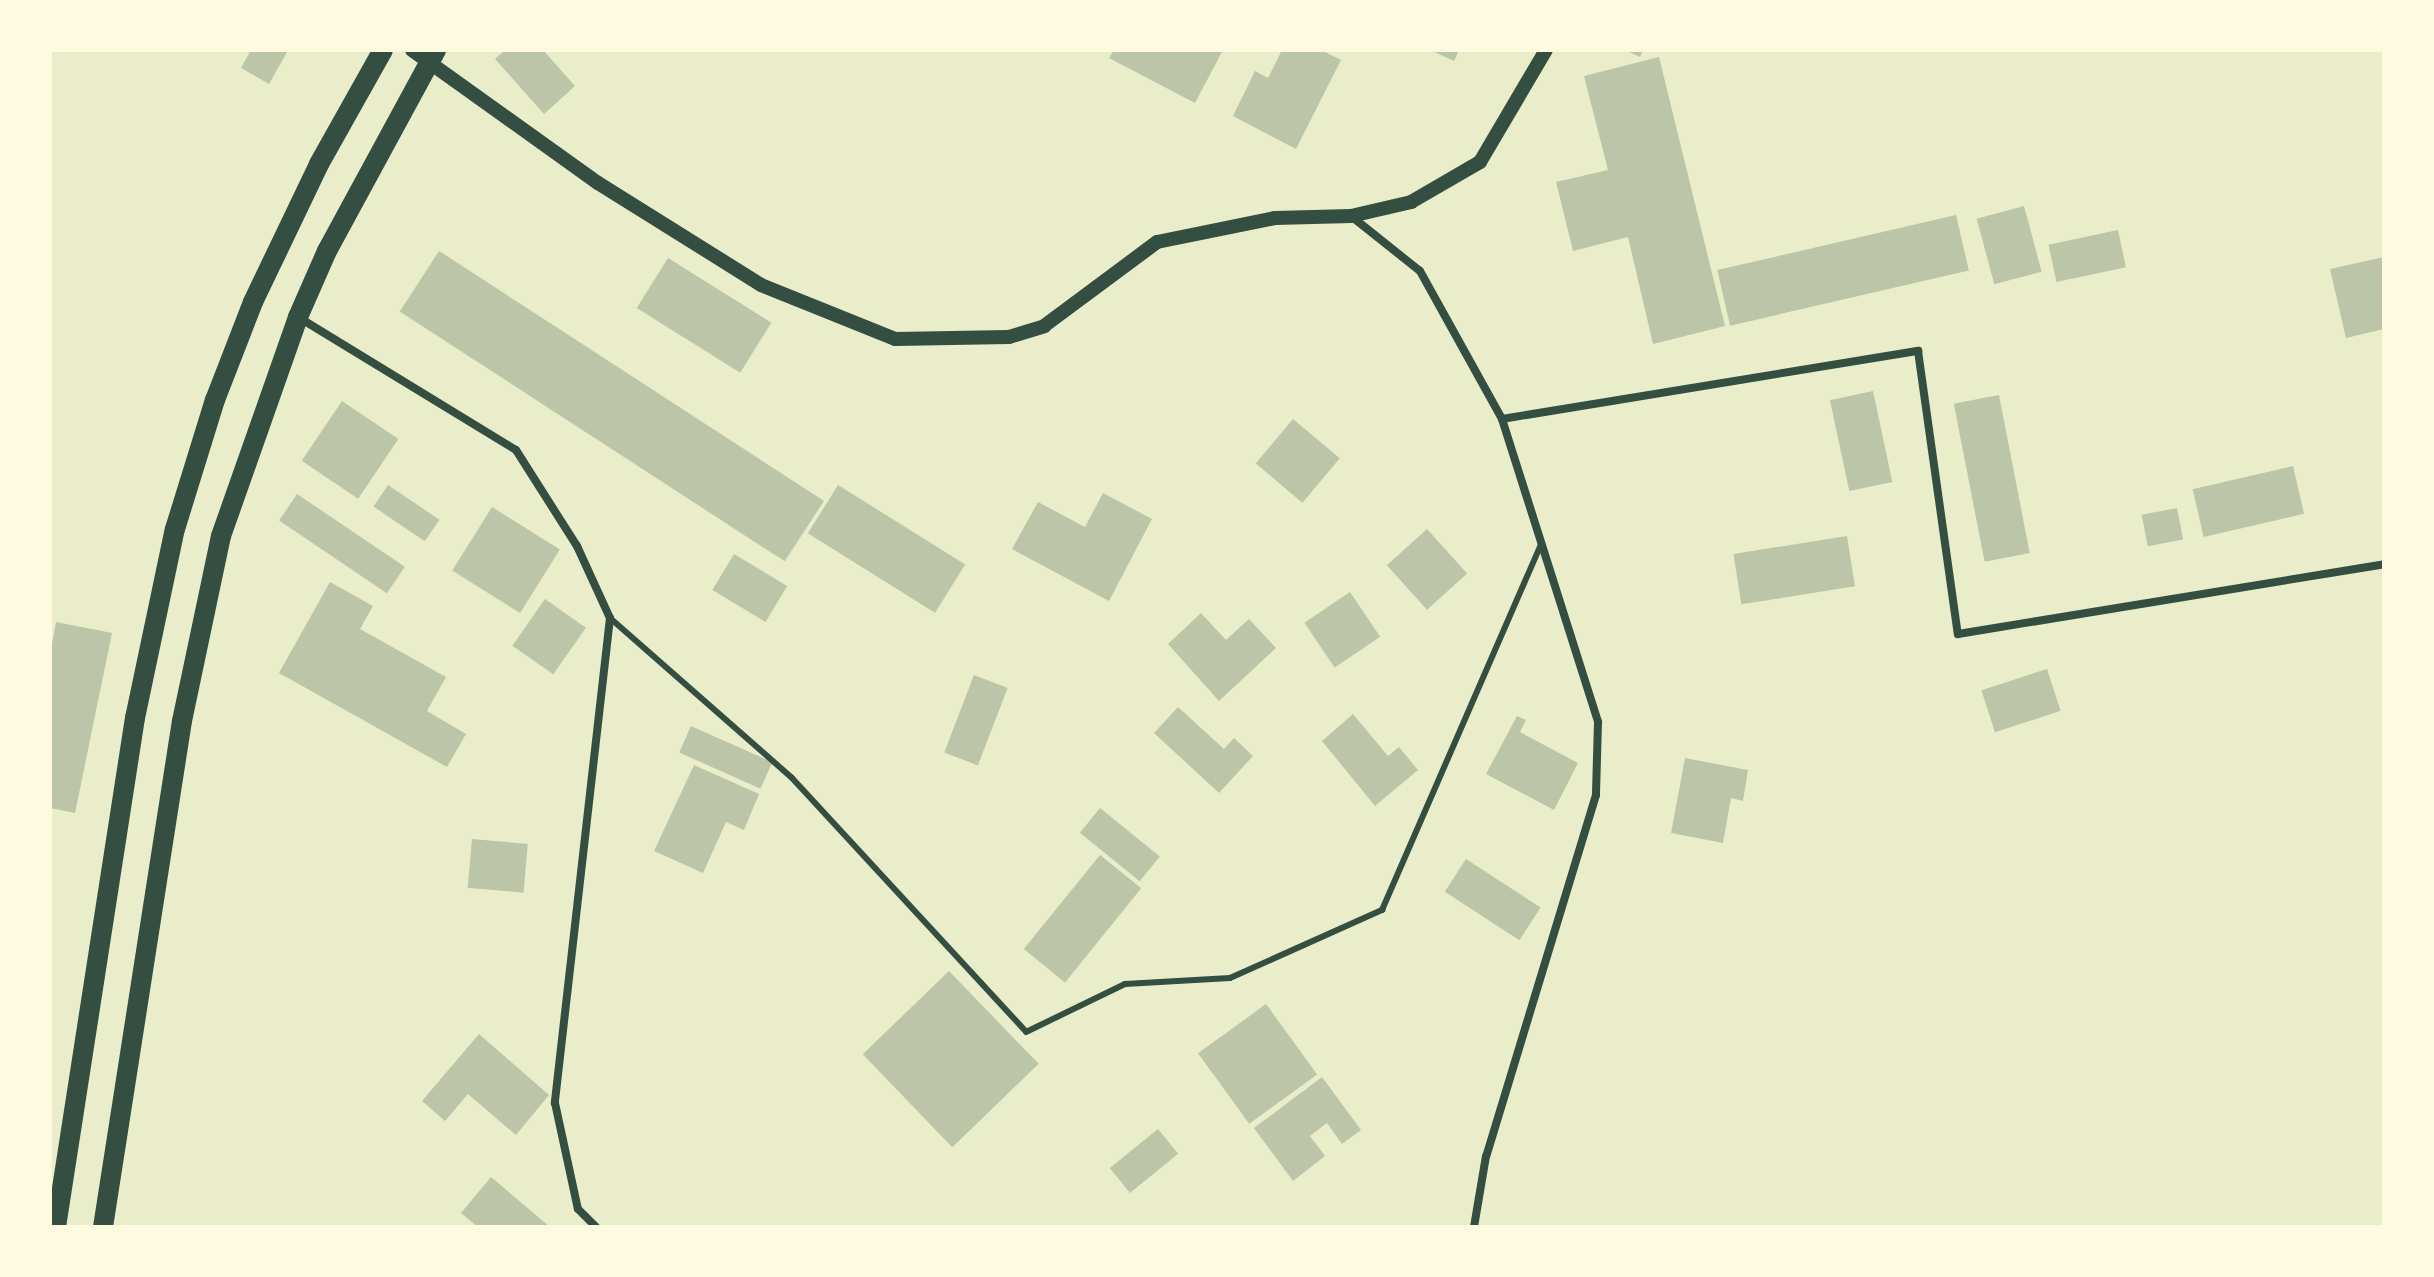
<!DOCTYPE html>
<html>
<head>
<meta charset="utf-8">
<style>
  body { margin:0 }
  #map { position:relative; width:2434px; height:1277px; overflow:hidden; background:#e9edc9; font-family:"Space Grotesk",sans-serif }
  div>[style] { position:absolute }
  .building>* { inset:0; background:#bcc5a7; transform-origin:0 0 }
  .service>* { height:6px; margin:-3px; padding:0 3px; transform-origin:3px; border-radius:3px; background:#344e41 }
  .minor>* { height:8px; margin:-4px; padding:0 4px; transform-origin:4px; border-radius:4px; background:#344e41 }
  .tertiary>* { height:14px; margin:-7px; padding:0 7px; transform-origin:7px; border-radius:7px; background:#344e41 }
  .primary>* { height:20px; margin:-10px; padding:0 10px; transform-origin:10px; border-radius:10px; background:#344e41 }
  span { translate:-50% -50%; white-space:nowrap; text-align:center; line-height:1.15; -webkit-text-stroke:6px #fefae0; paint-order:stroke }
  .frame { position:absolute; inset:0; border:52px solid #fefae0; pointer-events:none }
</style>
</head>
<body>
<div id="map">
  <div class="building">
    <div style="clip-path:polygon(251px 50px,287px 52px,269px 84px,241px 68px)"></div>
    <div style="clip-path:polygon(505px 50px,543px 50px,575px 86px,544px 114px,495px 59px)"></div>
    <div style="clip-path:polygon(1114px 50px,1223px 50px,1195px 103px,1109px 58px)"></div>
    <div style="clip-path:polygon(1282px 50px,1321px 50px,1341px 60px,1296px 149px,1233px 116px,1255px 71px,1268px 78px)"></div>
    <div style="clip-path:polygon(1430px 50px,1459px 50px,1454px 61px)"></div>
    <div style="clip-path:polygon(1625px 50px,1643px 50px,1640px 57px)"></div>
    <div style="clip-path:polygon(1659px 57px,1725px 326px,1653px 344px,1628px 237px,1573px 251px,1556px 182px,1608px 170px,1584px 76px)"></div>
    <div style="left:2024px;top:206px;width:68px;height:49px;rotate:75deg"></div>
    <div style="left:1956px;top:215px;width:57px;height:245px;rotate:77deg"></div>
    <div style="left:2118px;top:230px;width:38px;height:71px;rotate:78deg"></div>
    <div style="left:439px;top:251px;width:459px;height:72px;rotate:33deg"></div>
    <div style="clip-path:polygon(2384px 257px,2384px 329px,2346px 338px,2330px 269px)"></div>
    <div style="left:668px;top:258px;width:122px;height:59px;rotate:32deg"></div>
    <div style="left:1873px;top:391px;width:93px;height:44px;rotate:78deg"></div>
    <div style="left:1999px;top:395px;width:161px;height:46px;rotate:79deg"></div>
    <div style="left:342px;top:401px;width:68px;height:72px;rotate:34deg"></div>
    <div style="left:1293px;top:419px;width:61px;height:58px;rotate:40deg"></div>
    <div style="left:2293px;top:466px;width:49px;height:103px;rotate:77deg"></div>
    <div style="left:388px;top:485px;width:62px;height:26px;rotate:34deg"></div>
    <div style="left:838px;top:485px;width:150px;height:57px;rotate:32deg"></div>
    <div style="clip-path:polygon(1103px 493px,1152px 519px,1109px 601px,1012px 549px,1038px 502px,1085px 527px)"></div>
    <div style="left:297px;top:494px;width:130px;height:32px;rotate:34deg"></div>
    <div style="left:492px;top:507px;width:80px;height:75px;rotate:32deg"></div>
    <div style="left:2177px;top:508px;width:32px;height:36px;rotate:79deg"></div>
    <div style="left:1427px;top:529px;width:60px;height:54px;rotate:48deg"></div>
    <div style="left:1847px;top:536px;width:51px;height:115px;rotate:81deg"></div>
    <div style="left:734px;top:554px;width:62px;height:42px;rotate:31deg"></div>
    <div style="clip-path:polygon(330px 582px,373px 606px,360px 629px,446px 677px,427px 711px,466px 734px,447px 767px,279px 673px)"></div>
    <div style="left:1350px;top:592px;width:54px;height:55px;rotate:56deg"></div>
    <div style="left:545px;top:599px;width:50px;height:57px;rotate:35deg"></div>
    <div style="clip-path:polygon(1201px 613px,1226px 640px,1249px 619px,1276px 648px,1219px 701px,1168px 644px)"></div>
    <div style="clip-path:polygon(56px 622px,112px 633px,75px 813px,50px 808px,50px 655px)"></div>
    <div style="left:2047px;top:669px;width:44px;height:69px;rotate:72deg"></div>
    <div style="left:974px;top:675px;width:36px;height:83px;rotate:21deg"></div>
    <div style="clip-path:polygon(1178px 707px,1224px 749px,1234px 738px,1253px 756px,1219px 793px,1154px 733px)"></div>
    <div style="clip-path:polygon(1353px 714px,1388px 756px,1399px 747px,1418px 770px,1375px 806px,1322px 741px)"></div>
    <div style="clip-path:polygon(1517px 716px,1526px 720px,1520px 732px,1578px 763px,1554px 810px,1486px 774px)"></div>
    <div style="left:691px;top:726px;width:89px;height:29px;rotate:24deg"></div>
    <div style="clip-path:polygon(1685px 758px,1748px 770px,1743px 801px,1731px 798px,1723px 843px,1671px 833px)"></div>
    <div style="clip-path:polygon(694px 765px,759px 794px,744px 830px,726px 822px,703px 873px,654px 851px)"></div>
    <div style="left:1100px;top:808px;width:77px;height:32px;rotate:39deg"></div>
    <div style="left:472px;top:839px;width:56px;height:49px;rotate:5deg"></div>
    <div style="left:1100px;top:855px;width:53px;height:121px;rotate:39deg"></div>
    <div style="left:1466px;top:859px;width:89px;height:39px;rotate:33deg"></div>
    <div style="left:949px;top:971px;width:129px;height:120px;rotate:46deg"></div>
    <div style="left:1266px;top:1004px;width:87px;height:84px;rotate:54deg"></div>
    <div style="clip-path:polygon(479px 1034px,549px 1095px,516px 1135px,468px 1094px,445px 1121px,422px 1101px)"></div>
    <div style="clip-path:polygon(1322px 1077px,1361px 1130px,1342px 1144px,1327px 1123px,1310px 1136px,1325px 1156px,1293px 1181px,1254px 1128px)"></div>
    <div style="left:1158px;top:1129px;width:32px;height:62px;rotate:51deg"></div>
    <div style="clip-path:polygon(491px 1177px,550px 1227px,478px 1227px,461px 1213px)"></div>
  </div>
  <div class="service">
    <div style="left:610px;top:618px;width:242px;rotate:41.3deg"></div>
    <div style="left:792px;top:778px;width:345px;rotate:47.3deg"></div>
    <div style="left:1026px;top:1032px;width:110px;rotate:-25.9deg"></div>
    <div style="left:1125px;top:984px;width:105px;rotate:-3.3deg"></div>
    <div style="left:1230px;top:978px;width:167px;rotate:-24.1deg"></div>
    <div style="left:1382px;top:910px;width:399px;rotate:-66.5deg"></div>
  </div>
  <div class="minor">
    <div style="left:1351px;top:216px;width:88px;rotate:38.6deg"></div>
    <div style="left:1420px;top:271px;width:169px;rotate:61deg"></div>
    <div style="left:1502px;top:419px;width:318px;rotate:72.4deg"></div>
    <div style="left:1598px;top:722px;width:73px;rotate:91.6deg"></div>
    <div style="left:1596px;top:795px;width:377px;rotate:106.9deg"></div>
    <div style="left:1486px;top:1156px;width:72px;rotate:99.6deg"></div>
    <div style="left:298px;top:317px;width:255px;rotate:31.4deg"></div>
    <div style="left:516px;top:450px;width:114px;rotate:57.6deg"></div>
    <div style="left:577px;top:546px;width:79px;rotate:65.4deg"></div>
    <div style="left:610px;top:618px;width:488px;rotate:96.5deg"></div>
    <div style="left:555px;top:1103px;width:108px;rotate:77.8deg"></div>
    <div style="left:578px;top:1209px;width:25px;rotate:45deg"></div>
    <div style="left:1502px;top:419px;width:422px;rotate:-9.3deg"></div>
    <div style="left:1918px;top:351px;width:286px;rotate:82deg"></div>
    <div style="left:1958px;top:634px;width:432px;rotate:-9.3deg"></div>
  </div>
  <div class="tertiary">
    <div style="left:412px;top:50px;width:229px;rotate:35.6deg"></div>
    <div style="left:598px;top:183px;width:192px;rotate:32deg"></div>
    <div style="left:761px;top:285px;width:144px;rotate:21.9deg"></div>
    <div style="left:895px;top:339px;width:114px;rotate:-1deg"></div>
    <div style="left:1009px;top:337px;width:37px;rotate:-17deg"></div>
    <div style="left:1044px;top:326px;width:141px;rotate:-36.6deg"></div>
    <div style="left:1157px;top:242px;width:120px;rotate:-11.5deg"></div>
    <div style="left:1275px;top:218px;width:76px;rotate:-1.5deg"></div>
    <div style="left:1351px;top:216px;width:62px;rotate:-13.1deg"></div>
    <div style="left:1411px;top:202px;width:80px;rotate:-30.1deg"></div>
    <div style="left:1480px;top:162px;width:130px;rotate:-59.5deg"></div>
  </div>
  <div class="primary">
    <div style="left:56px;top:1227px;width:515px;rotate:-81.18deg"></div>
    <div style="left:135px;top:718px;width:193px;rotate:-78.1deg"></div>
    <div style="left:175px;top:529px;width:135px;rotate:-72.8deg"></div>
    <div style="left:215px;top:400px;width:105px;rotate:-68.8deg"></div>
    <div style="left:253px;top:302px;width:153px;rotate:-64.4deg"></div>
    <div style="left:319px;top:164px;width:131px;rotate:-60.7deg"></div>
    <div style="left:103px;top:1227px;width:512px;rotate:-81.13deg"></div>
    <div style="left:182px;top:721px;width:189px;rotate:-78.1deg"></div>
    <div style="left:221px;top:536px;width:232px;rotate:-70.6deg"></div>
    <div style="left:298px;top:317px;width:72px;rotate:-66.3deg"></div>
    <div style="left:327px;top:251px;width:229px;rotate:-61.5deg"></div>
  </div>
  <div class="frame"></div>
</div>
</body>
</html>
